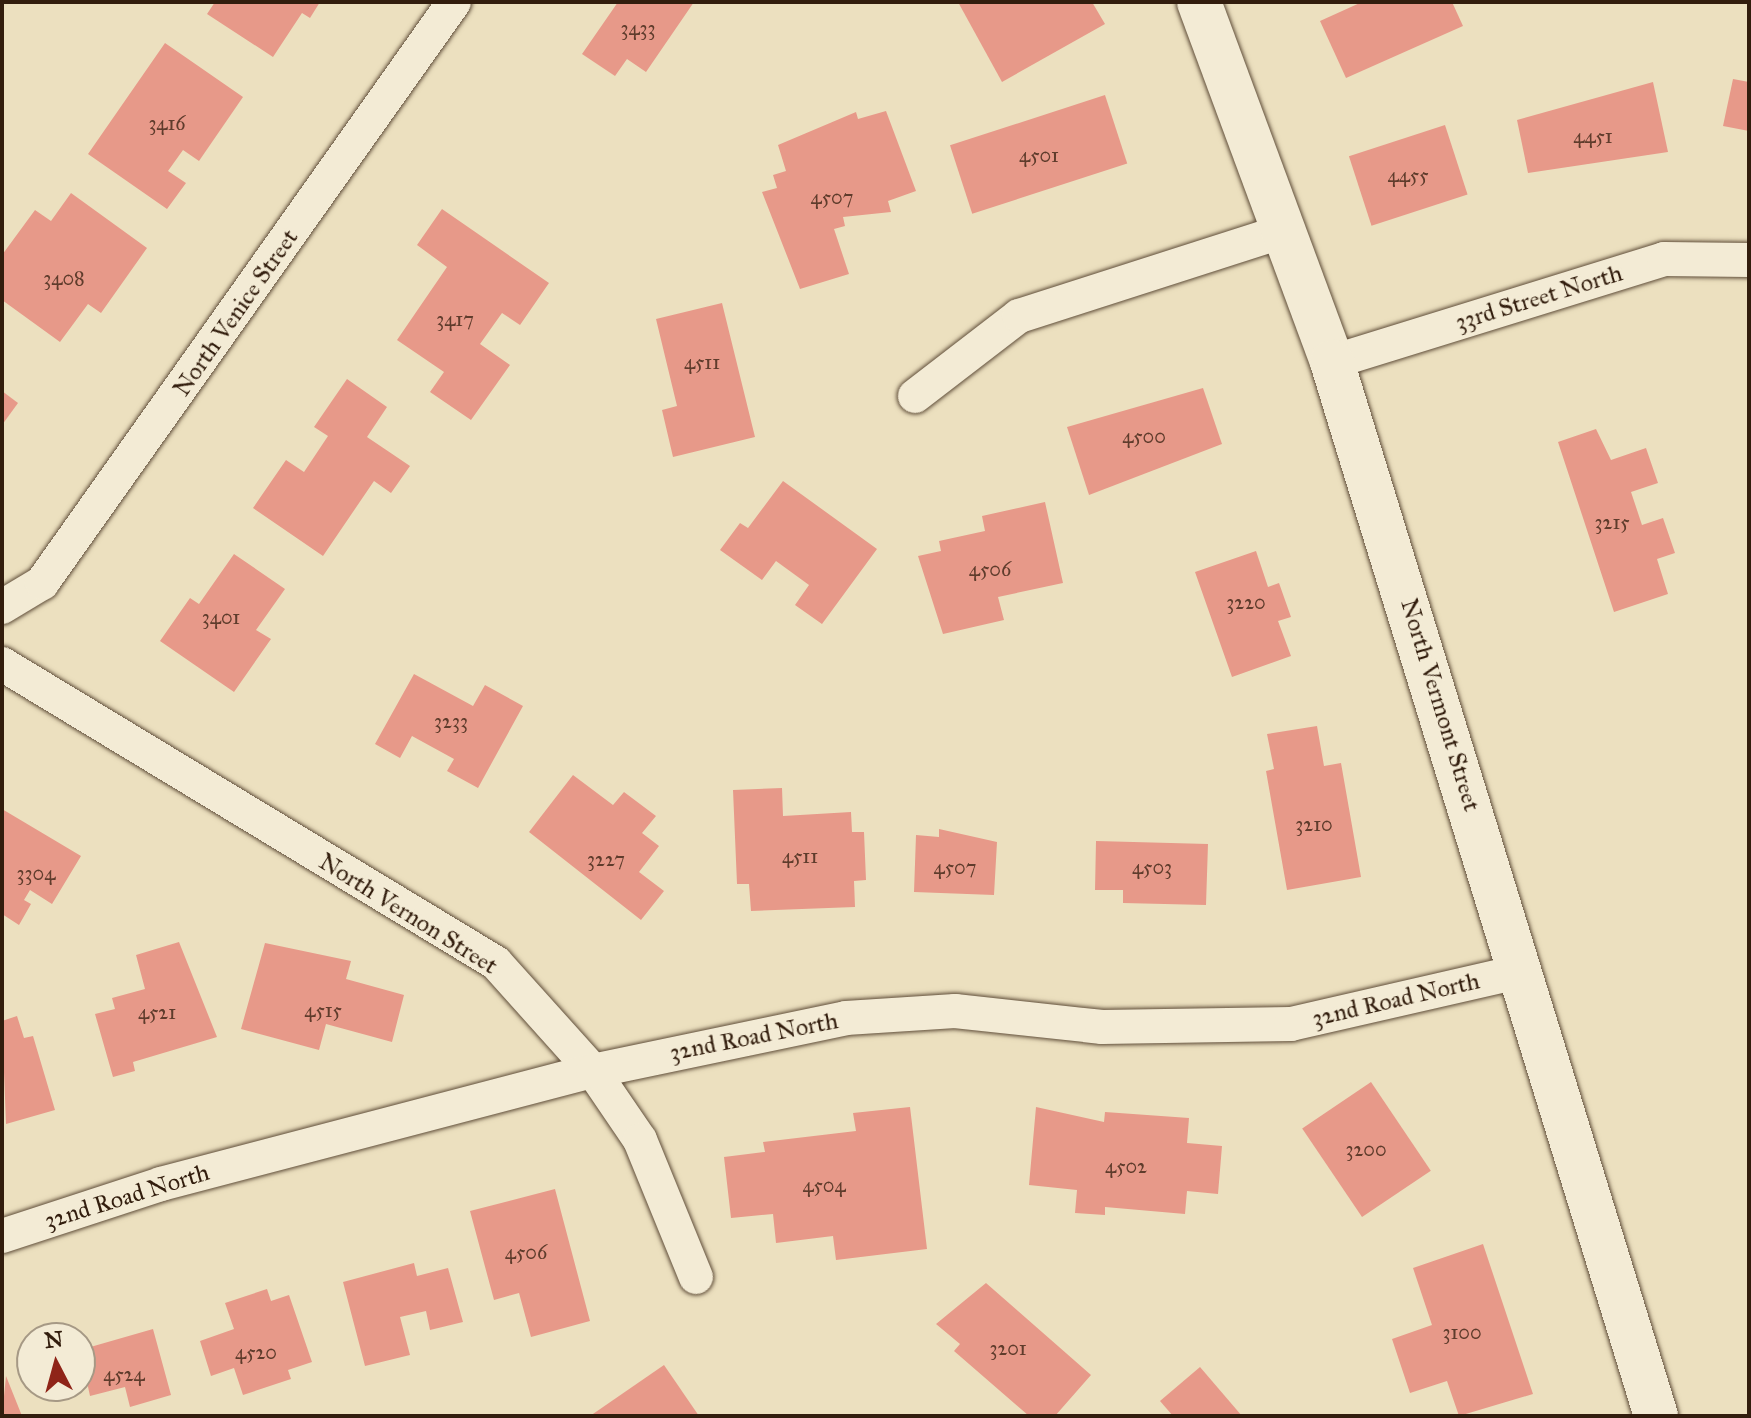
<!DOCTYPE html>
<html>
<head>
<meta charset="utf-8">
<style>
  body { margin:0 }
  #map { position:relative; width:1751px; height:1418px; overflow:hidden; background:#ece0bf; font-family:"IM FELL Great Primer",serif }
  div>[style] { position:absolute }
  .building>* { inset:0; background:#e79989; transform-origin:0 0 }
  .roads { filter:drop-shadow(0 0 2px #604e3a) drop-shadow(0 0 2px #604e3a) }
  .street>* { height:34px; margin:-17px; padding:0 17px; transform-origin:17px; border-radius:17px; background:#f3ebd5 }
  .secondary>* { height:44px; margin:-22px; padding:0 22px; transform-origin:22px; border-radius:22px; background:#f3ebd5 }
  span { translate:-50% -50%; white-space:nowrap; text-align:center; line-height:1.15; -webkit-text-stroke:6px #f3ebd5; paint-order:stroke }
  .number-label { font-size:20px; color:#5f3c2c }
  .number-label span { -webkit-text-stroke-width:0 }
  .street-label { font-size:24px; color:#321d0d }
  .frame { position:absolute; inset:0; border:4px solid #321d0d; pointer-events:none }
  .north { position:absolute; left:16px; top:1322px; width:80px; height:80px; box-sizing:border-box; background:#f3ebd5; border:2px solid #a69985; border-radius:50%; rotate:354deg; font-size:22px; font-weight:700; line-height:32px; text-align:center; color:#321d0d }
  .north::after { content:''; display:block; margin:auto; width:28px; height:36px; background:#8f2418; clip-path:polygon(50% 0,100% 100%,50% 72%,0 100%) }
</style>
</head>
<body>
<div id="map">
  <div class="building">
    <div style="clip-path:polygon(215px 2px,320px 2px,310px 18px,302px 13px,273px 57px,207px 14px)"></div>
    <div style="clip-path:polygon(618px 2px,694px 2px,646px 72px,627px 59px,615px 76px,582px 54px)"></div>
    <div style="clip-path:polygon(958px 2px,1092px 2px,1105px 24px,1002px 82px)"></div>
    <div style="clip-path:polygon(1362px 2px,1452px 2px,1463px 26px,1346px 78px,1320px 21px)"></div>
    <div style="clip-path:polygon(165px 43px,243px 97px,199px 161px,183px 150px,168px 171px,186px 183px,167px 209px,88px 154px)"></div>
    <div style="clip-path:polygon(1733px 79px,1749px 82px,1749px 131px,1723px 126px)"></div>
    <div style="clip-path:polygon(1653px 82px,1668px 152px,1528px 173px,1517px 120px)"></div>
    <div style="left:1105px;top:95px;width:72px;height:163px;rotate:72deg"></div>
    <div style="clip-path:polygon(886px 111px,916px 191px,888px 201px,891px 212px,843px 217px,845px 226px,834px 229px,849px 274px,800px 289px,762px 192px,777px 188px,773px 175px,786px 171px,778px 145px,856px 112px,858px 119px)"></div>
    <div style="left:1445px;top:125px;width:73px;height:101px;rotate:72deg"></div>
    <div style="clip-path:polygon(71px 193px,147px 248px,101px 313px,88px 304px,60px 342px,2px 300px,2px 255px,35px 210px,51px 221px)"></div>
    <div style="clip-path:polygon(442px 209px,549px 283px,520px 325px,502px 313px,480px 344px,510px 365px,471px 420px,430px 392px,444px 372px,397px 340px,447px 267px,417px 245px)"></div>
    <div style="clip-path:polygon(722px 303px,755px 437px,673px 457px,662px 410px,677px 406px,656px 319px)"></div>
    <div style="clip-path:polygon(347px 379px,387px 407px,367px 437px,410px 466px,391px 493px,374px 481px,323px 556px,253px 508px,286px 460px,304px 472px,328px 436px,314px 427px)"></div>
    <div style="clip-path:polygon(1203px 388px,1222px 444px,1089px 495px,1067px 427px)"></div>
    <div style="clip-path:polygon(2px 391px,18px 403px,2px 425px)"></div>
    <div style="clip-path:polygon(1596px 429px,1611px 460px,1646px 448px,1658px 483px,1631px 492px,1642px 525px,1663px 518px,1675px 553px,1657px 559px,1668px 594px,1614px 612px,1558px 442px)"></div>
    <div style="clip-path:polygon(783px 481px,877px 549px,822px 624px,795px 605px,809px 585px,776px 561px,762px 580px,720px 550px,740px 523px,748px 528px)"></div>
    <div style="clip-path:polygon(1045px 502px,1063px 583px,998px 597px,1004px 620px,943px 634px,918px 556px,941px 551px,939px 541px,985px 531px,982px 516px)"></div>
    <div style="clip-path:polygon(1256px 551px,1268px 587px,1279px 583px,1291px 617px,1278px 621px,1291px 656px,1232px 677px,1195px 572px)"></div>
    <div style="clip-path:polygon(234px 554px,285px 589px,256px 630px,271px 639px,234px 692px,160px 641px,190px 598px,199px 604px)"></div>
    <div style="clip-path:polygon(414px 674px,473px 706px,485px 685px,523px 706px,478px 788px,447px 771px,454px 759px,412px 736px,400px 758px,375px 744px)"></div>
    <div style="clip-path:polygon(1317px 726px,1324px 766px,1341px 763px,1361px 877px,1287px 890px,1266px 771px,1274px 769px,1267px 734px)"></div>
    <div style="clip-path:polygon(573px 775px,613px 805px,624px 792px,656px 816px,642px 833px,659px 846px,639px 872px,664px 891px,641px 920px,529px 832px)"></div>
    <div style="clip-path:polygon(782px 788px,783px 816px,851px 812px,852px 832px,864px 832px,866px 880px,854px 881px,855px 907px,751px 911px,749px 884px,737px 884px,733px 790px)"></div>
    <div style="clip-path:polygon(2px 809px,81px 856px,52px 904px,30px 890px,24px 900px,31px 904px,19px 925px,2px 914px)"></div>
    <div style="clip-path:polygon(939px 829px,997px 842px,994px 895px,914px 892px,916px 835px,939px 837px)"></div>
    <div style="clip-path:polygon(1096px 841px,1208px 844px,1206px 905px,1123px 903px,1123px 890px,1095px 890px)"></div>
    <div style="clip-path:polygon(179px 942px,217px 1037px,133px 1062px,135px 1071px,113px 1077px,95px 1014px,115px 1009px,112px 998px,145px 989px,136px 955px)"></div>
    <div style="clip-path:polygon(265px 943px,351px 961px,346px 979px,404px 995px,392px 1042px,326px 1024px,319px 1050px,241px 1029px)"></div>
    <div style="clip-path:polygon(17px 1016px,24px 1038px,33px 1036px,55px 1110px,6px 1124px,2px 1021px)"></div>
    <div style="left:1371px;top:1082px;width:107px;height:83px;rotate:56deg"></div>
    <div style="clip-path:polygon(910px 1107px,927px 1249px,836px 1260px,833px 1236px,776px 1243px,773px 1214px,731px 1218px,724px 1157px,765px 1152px,763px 1142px,856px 1131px,853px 1113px)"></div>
    <div style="clip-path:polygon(1036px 1107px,1104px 1122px,1105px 1112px,1189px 1118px,1187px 1143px,1222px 1146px,1218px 1194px,1187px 1191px,1185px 1214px,1105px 1207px,1105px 1215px,1075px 1213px,1077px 1190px,1029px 1185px)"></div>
    <div style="clip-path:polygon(555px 1189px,590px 1321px,531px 1337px,519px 1293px,494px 1300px,470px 1211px)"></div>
    <div style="clip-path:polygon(1483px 1244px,1533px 1394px,1459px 1416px,1447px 1381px,1410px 1393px,1392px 1339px,1432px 1325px,1413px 1268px)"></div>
    <div style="clip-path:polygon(414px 1263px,417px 1276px,448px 1268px,463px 1322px,430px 1330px,426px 1311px,400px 1317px,410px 1355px,365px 1366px,343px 1282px)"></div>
    <div style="clip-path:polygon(986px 1283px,1091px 1375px,1055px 1416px,1029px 1416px,954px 1351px,960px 1344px,936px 1324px)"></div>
    <div style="clip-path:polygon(267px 1289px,271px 1301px,289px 1295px,312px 1362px,288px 1370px,291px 1379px,243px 1395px,234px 1368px,211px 1376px,200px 1341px,234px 1329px,225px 1303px)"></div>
    <div style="clip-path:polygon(153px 1329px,171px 1395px,130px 1407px,125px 1387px,90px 1396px,80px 1350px)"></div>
    <div style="clip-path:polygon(664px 1365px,699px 1416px,590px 1416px)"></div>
    <div style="clip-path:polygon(1200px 1367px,1242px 1416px,1173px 1416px,1160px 1401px)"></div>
    <div style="clip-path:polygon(6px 1376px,22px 1416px,2px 1416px)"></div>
  </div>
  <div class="roads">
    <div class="street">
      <div style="left:1332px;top:362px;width:348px;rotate:-17.2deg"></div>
      <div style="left:1664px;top:259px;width:85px;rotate:0.7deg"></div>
      <div style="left:915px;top:396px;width:131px;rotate:-37.6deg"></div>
      <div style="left:1019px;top:316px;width:278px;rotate:-17.8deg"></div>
      <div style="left:2px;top:607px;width:47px;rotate:-31deg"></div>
      <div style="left:42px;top:583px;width:712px;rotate:-54.66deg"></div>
      <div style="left:2px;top:664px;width:577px;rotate:31.18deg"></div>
      <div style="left:496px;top:963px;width:145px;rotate:48.1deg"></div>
      <div style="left:593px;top:1071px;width:83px;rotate:55.7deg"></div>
      <div style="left:640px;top:1140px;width:148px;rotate:67.8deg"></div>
      <div style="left:2px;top:1236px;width:167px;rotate:-18.1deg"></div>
      <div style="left:161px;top:1184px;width:447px;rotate:-14.7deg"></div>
      <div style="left:593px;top:1071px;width:258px;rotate:-11.8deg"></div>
      <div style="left:846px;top:1018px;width:109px;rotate:-3.7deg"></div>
      <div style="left:955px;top:1011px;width:148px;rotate:6.2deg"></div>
      <div style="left:1102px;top:1027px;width:189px;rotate:-0.9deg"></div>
      <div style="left:1291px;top:1024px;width:238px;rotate:-12.9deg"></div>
    </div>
    <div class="secondary">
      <div style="left:1199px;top:2px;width:384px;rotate:69.7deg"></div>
      <div style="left:1332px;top:362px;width:1103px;rotate:72.91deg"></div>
    </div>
  </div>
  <div class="number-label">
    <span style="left:638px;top:28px">3433</span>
    <span style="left:167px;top:123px">3416</span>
    <span style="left:1593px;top:136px">4451</span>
    <span style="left:1039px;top:155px">4501</span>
    <span style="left:1408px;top:175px">4455</span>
    <span style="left:832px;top:197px">4507</span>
    <span style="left:64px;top:278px">3408</span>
    <span style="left:455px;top:319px">3417</span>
    <span style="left:702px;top:362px">4511</span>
    <span style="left:1144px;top:436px">4500</span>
    <span style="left:1612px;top:522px">3215</span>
    <span style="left:990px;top:569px">4506</span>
    <span style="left:1246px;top:602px">3220</span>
    <span style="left:221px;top:617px">3401</span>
    <span style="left:451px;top:721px">3233</span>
    <span style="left:1314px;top:824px">3210</span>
    <span style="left:800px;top:856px">4511</span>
    <span style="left:606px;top:859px">3227</span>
    <span style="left:955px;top:867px">4507</span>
    <span style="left:1152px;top:867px">4503</span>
    <span style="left:36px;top:873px">3304</span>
    <span style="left:323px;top:1010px">4515</span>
    <span style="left:157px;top:1012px">4521</span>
    <span style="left:1366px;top:1149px">3200</span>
    <span style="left:1126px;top:1166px">4502</span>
    <span style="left:824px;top:1185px">4504</span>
    <span style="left:526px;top:1252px">4506</span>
    <span style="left:1462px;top:1332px">3100</span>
    <span style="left:1008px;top:1348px">3201</span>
    <span style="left:256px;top:1352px">4520</span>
    <span style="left:124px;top:1374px">4524</span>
  </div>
  <div class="street-label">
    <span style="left:1539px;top:298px;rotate:-17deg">33rd Street North</span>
    <span style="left:236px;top:313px;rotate:-55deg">North Venice Street</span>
    <span style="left:1440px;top:705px;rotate:73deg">North Vermont Street</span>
    <span style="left:408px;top:914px;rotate:32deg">North Vernon Street</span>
    <span style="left:1396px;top:1000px;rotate:-13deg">32nd Road North</span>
    <span style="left:754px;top:1037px;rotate:-11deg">32nd Road North</span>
    <span style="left:127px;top:1197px;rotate:-17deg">32nd Road North</span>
  </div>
  <div class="frame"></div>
  <div class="north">N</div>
</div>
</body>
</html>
